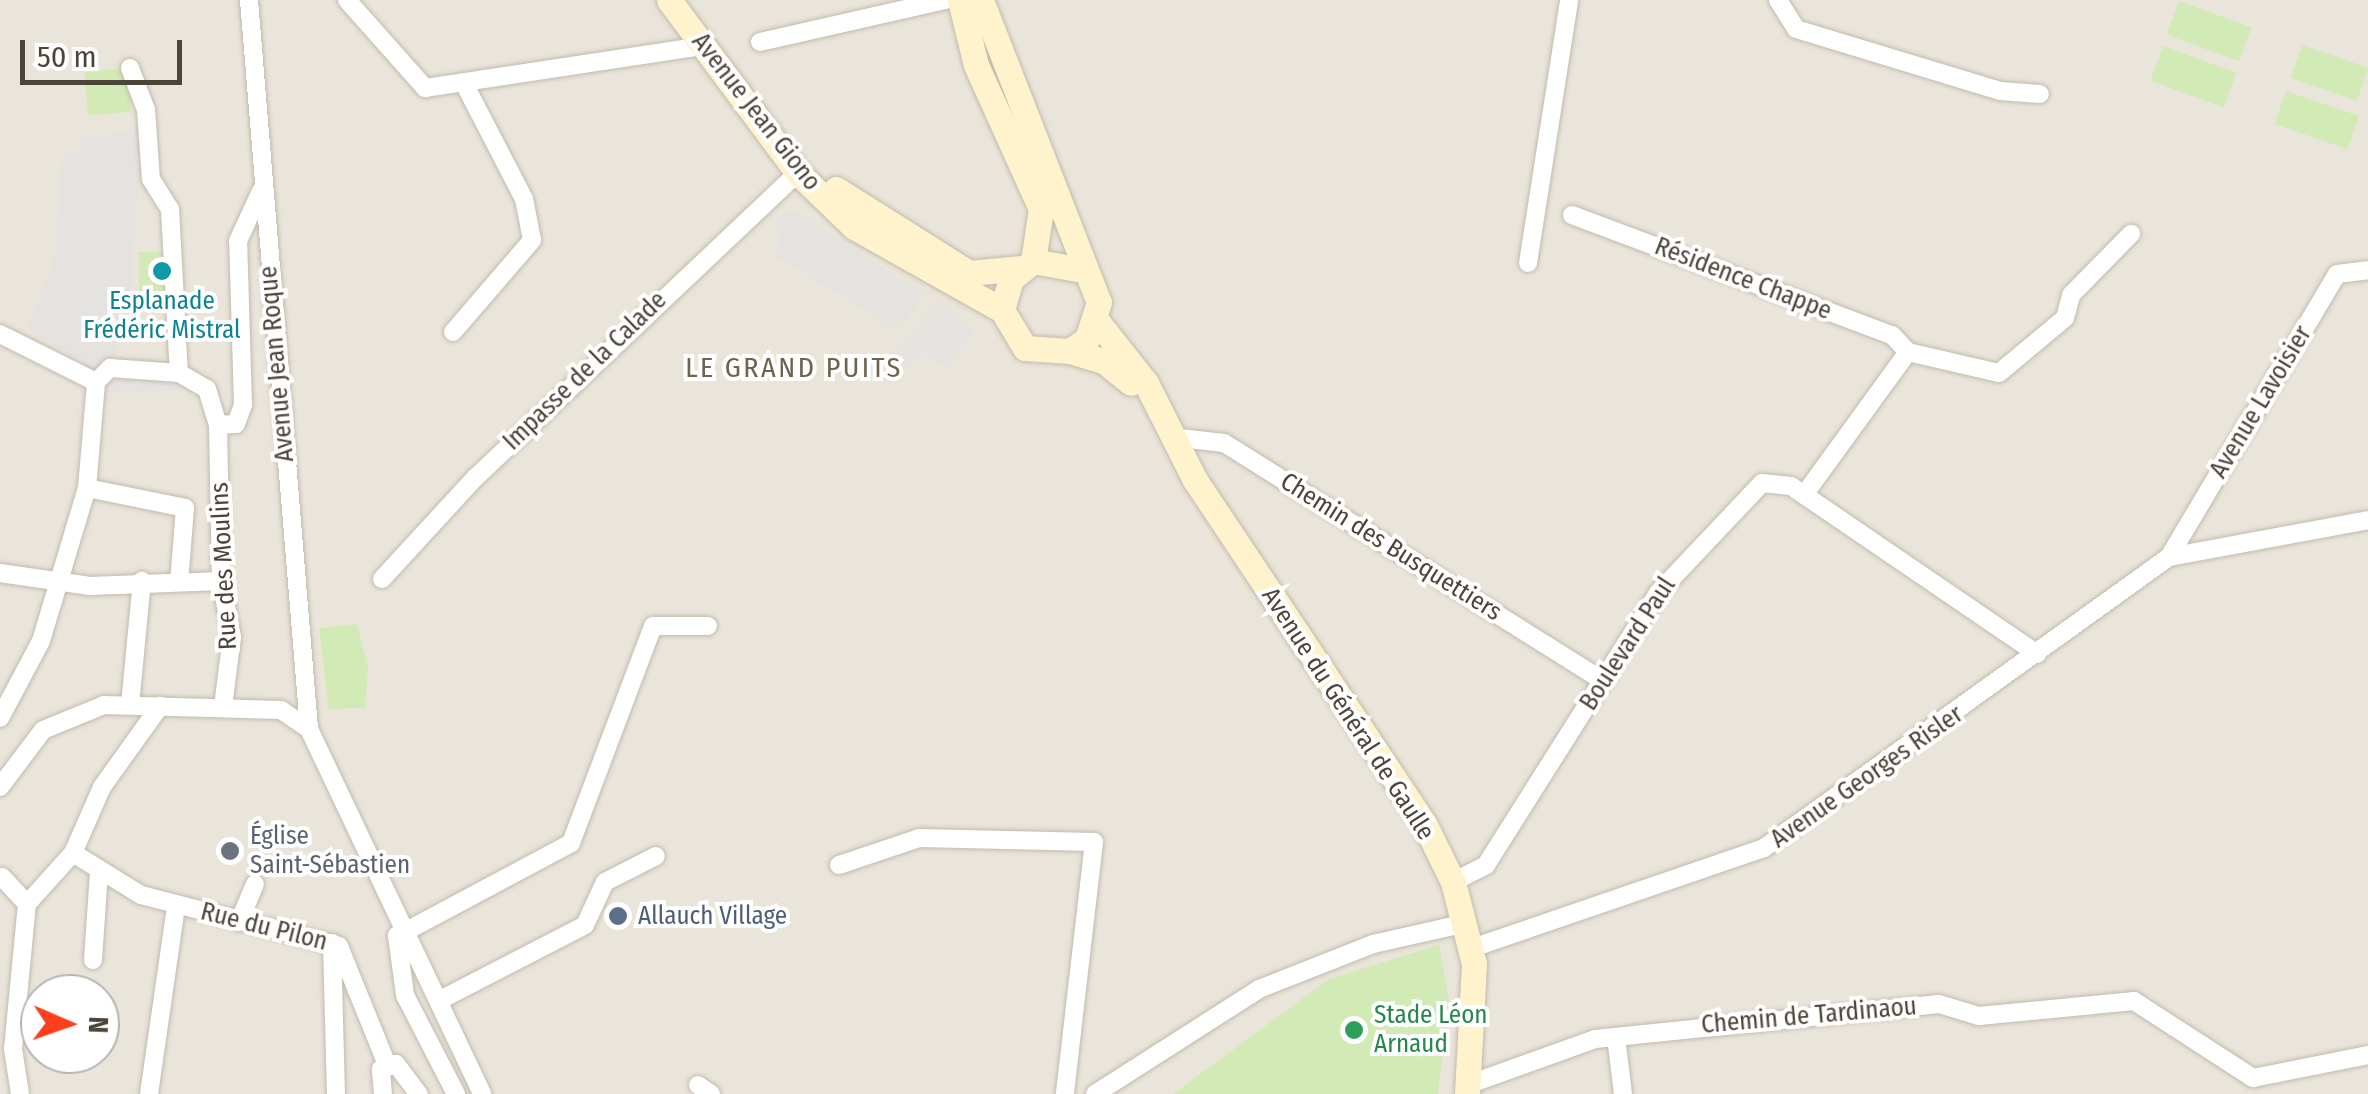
<!DOCTYPE html>
<html>
<head>
<meta charset="utf-8">
<style>
  body { margin:0 }
  #map { position:relative; width:2368px; height:1094px; overflow:hidden; background:#f6f3ec; font-family:"Fira Sans Condensed",sans-serif }
  div>[style] { position:absolute }
  .residential>* { inset:0; background:#eae5da }
  .green>* { inset:0; background:#d2eab5; transform-origin:0 0 }
  .parking>* { inset:0; background:#e5e3e0 }
  .roads { filter:drop-shadow(0 0 2px #c2bbae) drop-shadow(0 0 2px #c2bbae) }
  .street>* { height:18px; margin:-9px; padding:0 9px; transform-origin:9px; border-radius:9px; background:#fff }
  .secondary>* { height:25px; margin:-12.5px; padding:0 12.5px; transform-origin:12.5px; border-radius:12.5px; background:#fff3cd }
  .dots>* { width:28px; height:28px; translate:-50% -50%; box-sizing:border-box; border:5px solid #fff; border-radius:50% }
  span { translate:-50% -50%; white-space:nowrap; text-align:center; line-height:1.15; -webkit-text-stroke:8px #fff; paint-order:stroke }
  .street-label { font-size:25px; color:#4b4439 }
  .culture-label { font-size:25px; color:#0d838f }
  .worship-label { font-size:25px; color:#5b616d }
  .left { translate:0 -50%; text-align:left }
  .service-label { font-size:25px; color:#4e5e75 }
  .leisure-label { font-size:25px; color:#27864d }
  .neighbourhood-label { font-size:28px; color:#6e6250; letter-spacing:2.5px }
  .north { position:absolute; left:20px; top:974px; width:100px; height:100px; box-sizing:border-box; background:#fff; border:2px solid #b7b4b0; border-radius:50%; rotate:92deg; font-size:28px; font-weight:700; line-height:40px; text-align:center; color:#4b4439 }
  .north::after { content:''; display:block; margin:auto; width:35px; height:45px; background:#fc3f1d; clip-path:polygon(50% 0,100% 100%,50% 72%,0 100%) }
  .scale { position:absolute; left:20px; top:40px; width:162px; height:45px; box-sizing:border-box; border:5px solid #4b4439; border-top:0; padding-left:12px; font-size:30px; line-height:35px; white-space:nowrap; color:#4b4439; -webkit-text-stroke:8px #fff; paint-order:stroke }
</style>
</head>
<body>
<div id="map">
  <div class="residential">
    <div style="clip-path:polygon(evenodd,0 0,2368px 0,2368px 1094px,0 1094px,0 0,40px 994px,100px 994px,100px 1054px,40px 1054px,40px 994px)"></div>
  </div>
  <div class="green">
    <div style="left:2179px;top:1px;width:77px;height:36px;rotate:20deg"></div>
    <div style="left:2302px;top:45px;width:70px;height:35px;rotate:19deg"></div>
    <div style="left:2163px;top:46px;width:78px;height:37px;rotate:20deg"></div>
    <div style="left:127px;top:68px;width:44px;height:43px;rotate:85deg"></div>
    <div style="left:2286px;top:91px;width:77px;height:35px;rotate:19deg"></div>
    <div style="left:139px;top:252px;width:30px;height:50px"></div>
    <div style="clip-path:polygon(357px 624px,368px 667px,365px 708px,329px 709px,319px 628px)"></div>
    <div style="clip-path:polygon(1439px 945px,1449px 999px,1438px 1094px,1173px 1094px,1329px 979px)"></div>
  </div>
  <div class="parking">
    <div style="clip-path:polygon(142px 131px,130px 295px,110px 367px,179px 373px,180px 391px,107px 393px,105px 377px,28px 328px,54px 260px,63px 152px,81px 151px,80px 137px)"></div>
    <div style="clip-path:polygon(794px 210px,926px 295px,897px 330px,776px 257px,782px 230px,769px 221px)"></div>
    <div style="clip-path:polygon(940px 302px,974px 334px,945px 367px,924px 352px,891px 386px,873px 370px)"></div>
  </div>
  <div class="roads">
    <div class="street">
      <div style="left:249px;top:0;width:731px;rotate:85.29deg"></div>
      <div style="left:309px;top:729px;width:404px;rotate:64.6deg"></div>
      <div style="left:347px;top:0;width:118px;rotate:48.4deg"></div>
      <div style="left:425px;top:88px;width:281px;rotate:-8.6deg"></div>
      <div style="left:1778px;top:0;width:34px;rotate:58deg"></div>
      <div style="left:1796px;top:29px;width:213px;rotate:16.9deg"></div>
      <div style="left:2000px;top:91px;width:40px;rotate:4.3deg"></div>
      <div style="left:760px;top:42px;width:190px;rotate:-12.8deg"></div>
      <div style="left:130px;top:68px;width:45px;rotate:69.1deg"></div>
      <div style="left:146px;top:110px;width:69px;rotate:85.9deg"></div>
      <div style="left:151px;top:179px;width:36px;rotate:58deg"></div>
      <div style="left:170px;top:209px;width:164px;rotate:86.9deg"></div>
      <div style="left:1572px;top:215px;width:342px;rotate:20.6deg"></div>
      <div style="left:1892px;top:335px;width:23px;rotate:47deg"></div>
      <div style="left:1528px;top:263px;width:266px;rotate:-81.1deg"></div>
      <div style="left:453px;top:332px;width:121px;rotate:-49.3deg"></div>
      <div style="left:532px;top:240px;width:42px;rotate:-101deg"></div>
      <div style="left:524px;top:199px;width:126px;rotate:-117.4deg"></div>
      <div style="left:0;top:334px;width:107px;rotate:26.6deg"></div>
      <div style="left:96px;top:382px;width:20px;rotate:-45deg"></div>
      <div style="left:110px;top:368px;width:69px;rotate:4.1deg"></div>
      <div style="left:179px;top:373px;width:32px;rotate:30deg"></div>
      <div style="left:207px;top:389px;width:38px;rotate:73deg"></div>
      <div style="left:218px;top:425px;width:156px;rotate:88.9deg"></div>
      <div style="left:221px;top:581px;width:57px;rotate:78.9deg"></div>
      <div style="left:232px;top:637px;width:70px;rotate:97.4deg"></div>
      <div style="left:218px;top:425px;width:18px;rotate:-3deg"></div>
      <div style="left:236px;top:424px;width:20px;rotate:-70deg"></div>
      <div style="left:243px;top:405px;width:164px;rotate:-91.7deg"></div>
      <div style="left:238px;top:241px;width:55px;rotate:-65.3deg"></div>
      <div style="left:1171px;top:437px;width:53px;rotate:6.5deg"></div>
      <div style="left:1224px;top:443px;width:448px;rotate:32.1deg"></div>
      <div style="left:87px;top:488px;width:100px;rotate:11.5deg"></div>
      <div style="left:185px;top:508px;width:74px;rotate:94.6deg"></div>
      <div style="left:1804px;top:495px;width:177px;rotate:-54deg"></div>
      <div style="left:1908px;top:352px;width:93px;rotate:13deg"></div>
      <div style="left:1999px;top:373px;width:86px;rotate:-39.8deg"></div>
      <div style="left:2065px;top:318px;width:24px;rotate:-75deg"></div>
      <div style="left:2071px;top:295px;width:86px;rotate:-45.5deg"></div>
      <div style="left:2169px;top:557px;width:202px;rotate:-10.5deg"></div>
      <div style="left:0;top:573px;width:91px;rotate:8.2deg"></div>
      <div style="left:90px;top:586px;width:131px;rotate:-2.2deg"></div>
      <div style="left:382px;top:579px;width:137px;rotate:-47.4deg"></div>
      <div style="left:475px;top:478px;width:444px;rotate:-43.4deg"></div>
      <div style="left:130px;top:705px;width:125px;rotate:-84.5deg"></div>
      <div style="left:0;top:718px;width:87px;rotate:-62deg"></div>
      <div style="left:41px;top:641px;width:160px;rotate:-73.3deg"></div>
      <div style="left:87px;top:488px;width:106px;rotate:-85.1deg"></div>
      <div style="left:0;top:787px;width:71px;rotate:-53deg"></div>
      <div style="left:43px;top:730px;width:66px;rotate:-22.3deg"></div>
      <div style="left:104px;top:705px;width:177px;rotate:1.6deg"></div>
      <div style="left:281px;top:710px;width:34px;rotate:34deg"></div>
      <div style="left:73px;top:853px;width:80px;rotate:31.7deg"></div>
      <div style="left:141px;top:895px;width:204px;rotate:14.4deg"></div>
      <div style="left:339px;top:946px;width:128px;rotate:68deg"></div>
      <div style="left:839px;top:865px;width:84px;rotate:-18.6deg"></div>
      <div style="left:919px;top:838px;width:175px;rotate:1.3deg"></div>
      <div style="left:1094px;top:842px;width:254px;rotate:96.6deg"></div>
      <div style="left:2px;top:877px;width:37px;rotate:47deg"></div>
      <div style="left:1453px;top:882px;width:37px;rotate:-27deg"></div>
      <div style="left:1486px;top:865px;width:322px;rotate:-57.7deg"></div>
      <div style="left:1658px;top:593px;width:151px;rotate:-46.6deg"></div>
      <div style="left:1762px;top:483px;width:29px;rotate:6deg"></div>
      <div style="left:1791px;top:486px;width:298px;rotate:34.3deg"></div>
      <div style="left:27px;top:904px;width:69px;rotate:-48deg"></div>
      <div style="left:73px;top:853px;width:72px;rotate:-66.3deg"></div>
      <div style="left:102px;top:787px;width:100px;rotate:-54.4deg"></div>
      <div style="left:239px;top:922px;width:41px;rotate:-67.2deg"></div>
      <div style="left:332px;top:943px;width:151px;rotate:88.5deg"></div>
      <div style="left:1472px;top:948px;width:309px;rotate:-18.9deg"></div>
      <div style="left:1764px;top:848px;width:499px;rotate:-35.7deg"></div>
      <div style="left:2169px;top:557px;width:329px;rotate:-59.3deg"></div>
      <div style="left:2337px;top:274px;width:31px;rotate:-7deg"></div>
      <div style="left:93px;top:960px;width:87px;rotate:-86.1deg"></div>
      <div style="left:440px;top:1000px;width:163px;rotate:-27.3deg"></div>
      <div style="left:585px;top:925px;width:47px;rotate:-65.1deg"></div>
      <div style="left:605px;top:882px;width:57px;rotate:-27deg"></div>
      <div style="left:1616px;top:1037px;width:57px;rotate:83deg"></div>
      <div style="left:1470px;top:1084px;width:133px;rotate:-19.8deg"></div>
      <div style="left:1595px;top:1039px;width:346px;rotate:-5.8deg"></div>
      <div style="left:1939px;top:1004px;width:42px;rotate:16.7deg"></div>
      <div style="left:1979px;top:1016px;width:156px;rotate:-5.5deg"></div>
      <div style="left:2134px;top:1001px;width:142px;rotate:32.9deg"></div>
      <div style="left:2253px;top:1078px;width:117px;rotate:-11.3deg"></div>
      <div style="left:698px;top:1085px;width:16px;rotate:35deg"></div>
      <div style="left:20px;top:1094px;width:46px;rotate:-98.8deg"></div>
      <div style="left:13px;top:1049px;width:146px;rotate:-84.5deg"></div>
      <div style="left:149px;top:1094px;width:190px;rotate:-81.8deg"></div>
      <div style="left:383px;top:1094px;width:25px;rotate:-95deg"></div>
      <div style="left:381px;top:1069px;width:16px;rotate:-18deg"></div>
      <div style="left:396px;top:1064px;width:38px;rotate:53deg"></div>
      <div style="left:456px;top:1094px;width:111px;rotate:-117.3deg"></div>
      <div style="left:405px;top:995px;width:60px;rotate:-97.7deg"></div>
      <div style="left:397px;top:936px;width:197px;rotate:-28.1deg"></div>
      <div style="left:571px;top:843px;width:232px;rotate:-69.3deg"></div>
      <div style="left:653px;top:626px;width:55px"></div>
      <div style="left:1095px;top:1094px;width:195px;rotate:-32.6deg"></div>
      <div style="left:1259px;top:989px;width:123px;rotate:-21.5deg"></div>
      <div style="left:1373px;top:944px;width:95px;rotate:-12.7deg"></div>
    </div>
    <div class="secondary">
      <div style="left:669px;top:0;width:216px;rotate:53.3deg"></div>
      <div style="left:798px;top:173px;width:78px;rotate:44deg"></div>
      <div style="left:854px;top:227px;width:170px;rotate:29.3deg"></div>
      <div style="left:960px;top:0;width:67px;rotate:76.2deg"></div>
      <div style="left:976px;top:65px;width:158px;rotate:65.7deg"></div>
      <div style="left:1041px;top:209px;width:53px;rotate:98.7deg"></div>
      <div style="left:981px;top:0;width:324px;rotate:68.7deg"></div>
      <div style="left:1099px;top:302px;width:39px;rotate:108deg"></div>
      <div style="left:1087px;top:339px;width:21px;rotate:145deg"></div>
      <div style="left:1070px;top:351px;width:45px;rotate:-176.2deg"></div>
      <div style="left:1025px;top:348px;width:44px;rotate:-121.2deg"></div>
      <div style="left:1002px;top:310px;width:32px;rotate:-74deg"></div>
      <div style="left:1011px;top:279px;width:28px;rotate:-39deg"></div>
      <div style="left:1033px;top:261px;width:50px;rotate:10.4deg"></div>
      <div style="left:836px;top:189px;width:157px;rotate:32.3deg"></div>
      <div style="left:969px;top:273px;width:53px;rotate:-5.4deg"></div>
      <div style="left:1097px;top:321px;width:79px;rotate:51.7deg"></div>
      <div style="left:1146px;top:383px;width:109px;rotate:63.2deg"></div>
      <div style="left:1195px;top:480px;width:412px;rotate:56.3deg"></div>
      <div style="left:1424px;top:823px;width:66px;rotate:63.8deg"></div>
      <div style="left:1453px;top:882px;width:85px;rotate:75.6deg"></div>
      <div style="left:1474px;top:964px;width:130px;rotate:93.1deg"></div>
      <div style="left:1070px;top:351px;width:37px;rotate:17deg"></div>
      <div style="left:1105px;top:362px;width:33px;rotate:39deg"></div>
    </div>
  </div>
  <div class="dots">
    <div style="left:162px;top:271px;background:#0f9aa8"></div>
    <div style="left:230px;top:851px;background:#6b7280"></div>
    <div style="left:618px;top:916px;background:#5c6f8a"></div>
    <div style="left:1354px;top:1030px;background:#2e9e5b"></div>
  </div>
  <div class="street-label">
    <span style="left:756px;top:112px;rotate:52deg">Avenue Jean Giono</span>
    <span style="left:1743px;top:279px;rotate:21deg">Résidence Chappe</span>
    <span style="left:277px;top:364px;rotate:-95deg">Avenue Jean Roque</span>
    <span style="left:585px;top:371px;rotate:-44deg">Impasse de la Calade</span>
    <span style="left:2261px;top:402px;rotate:-59deg">Avenue Lavoisier</span>
    <span style="left:1391px;top:547px;rotate:32deg">Chemin des Busquettiers</span>
    <span style="left:224px;top:566px;rotate:-93deg">Rue des Moulins</span>
    <span style="left:1628px;top:644px;rotate:-57deg">Boulevard Paul</span>
    <span style="left:1348px;top:714px;rotate:57deg">Avenue du Général de Gaulle</span>
    <span style="left:1867px;top:777px;rotate:-35deg">Avenue Georges Risler</span>
    <span style="left:264px;top:927px;rotate:14deg">Rue du Pilon</span>
    <span style="left:1809px;top:1016px;rotate:-5deg">Chemin de Tardinaou</span>
  </div>
  <div class="culture-label">
    <span style="left:162px;top:316px">Esplanade<br>Frédéric Mistral</span>
  </div>
  <div class="worship-label">
    <span class="left" style="left:250px;top:851px">Église<br>Saint-Sébastien</span>
  </div>
  <div class="service-label">
    <span class="left" style="left:638px;top:916px">Allauch Village</span>
  </div>
  <div class="leisure-label">
    <span class="left" style="left:1374px;top:1030px">Stade Léon<br>Arnaud</span>
  </div>
  <div class="neighbourhood-label">
    <span style="left:794px;top:368px">LE GRAND PUITS</span>
  </div>
  <div class="north">N</div>
  <div class="scale">50 m</div>
</div>
</body>
</html>
